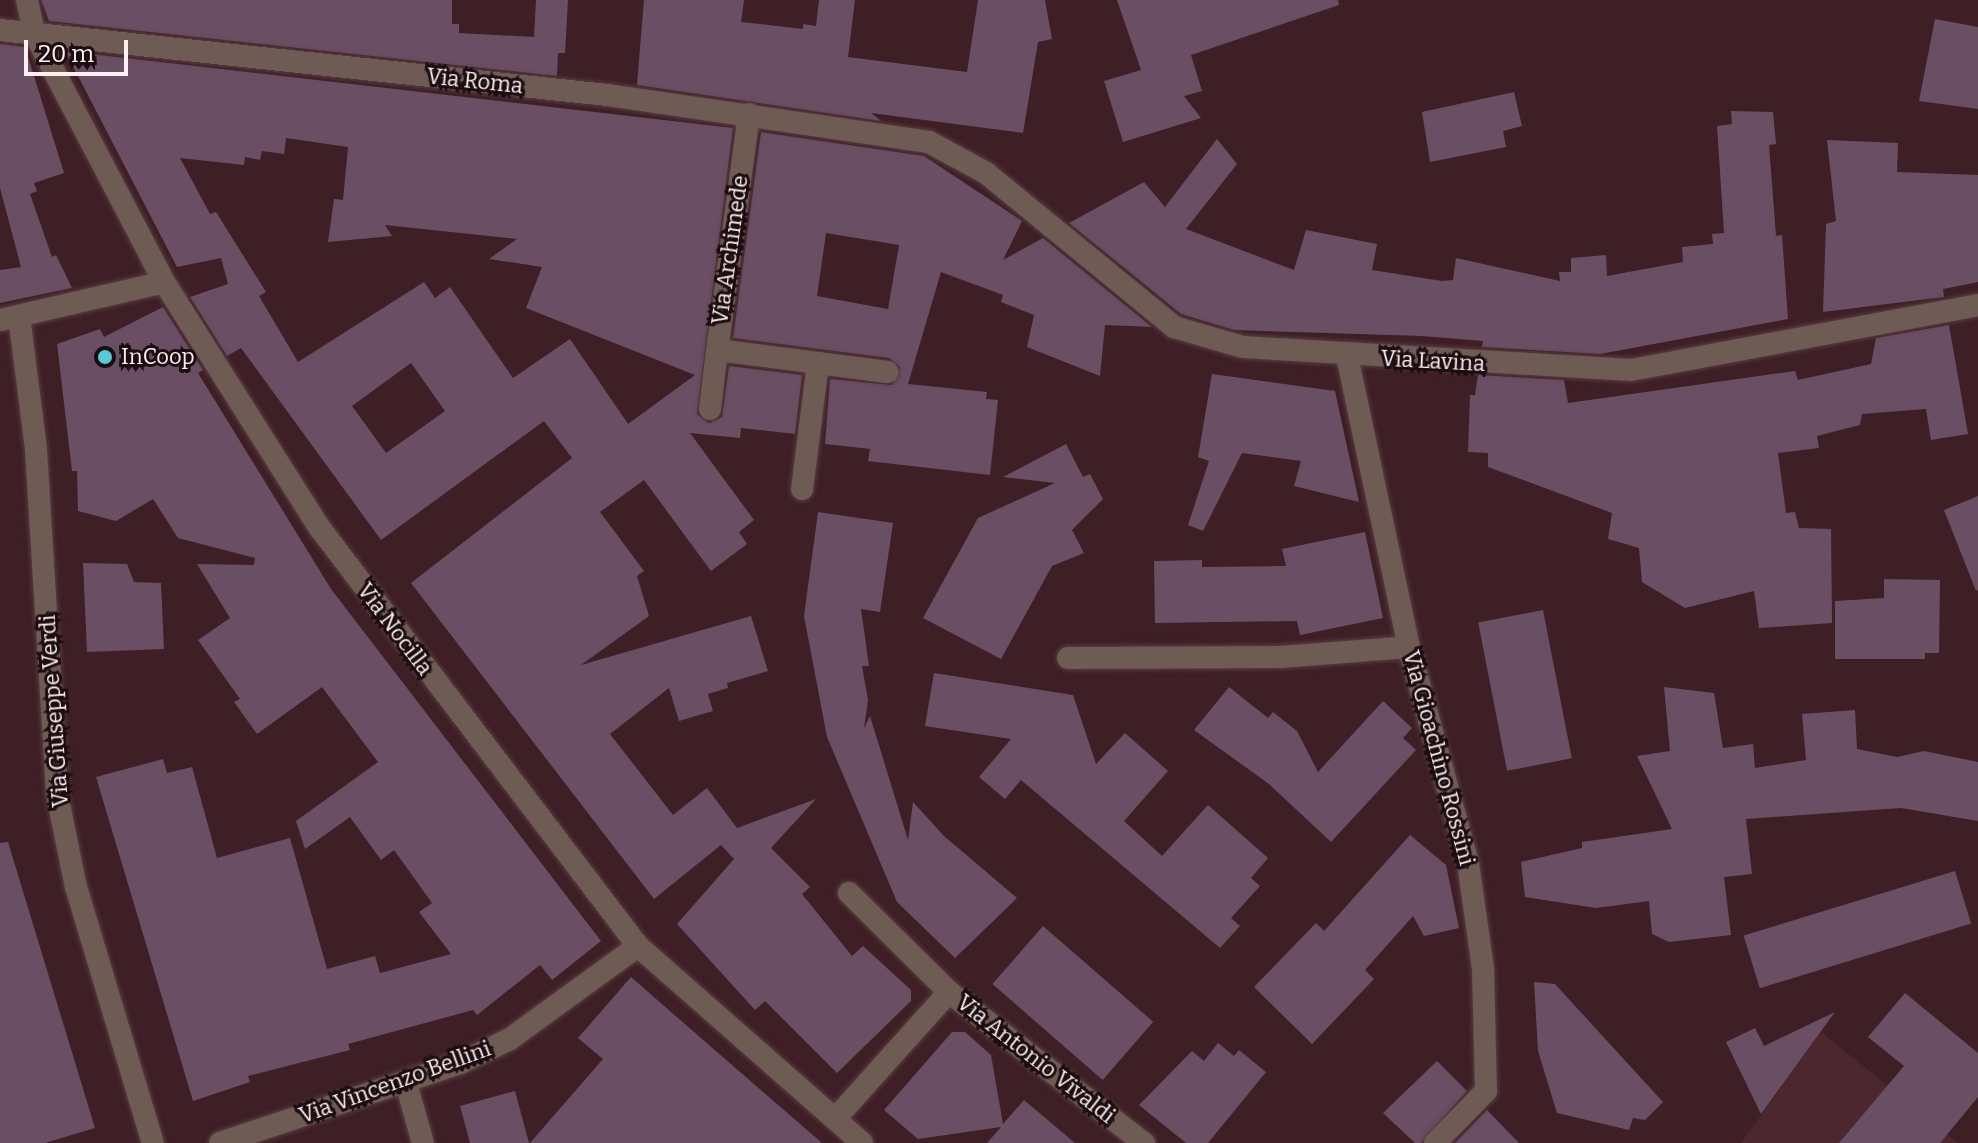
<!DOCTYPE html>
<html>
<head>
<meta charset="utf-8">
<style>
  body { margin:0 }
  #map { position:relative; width:1978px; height:1143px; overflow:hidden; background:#3e1f25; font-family:Bitter,serif }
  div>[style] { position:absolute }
  .built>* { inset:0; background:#4d272f }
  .building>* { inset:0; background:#6a4f64; transform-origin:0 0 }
  .roads { filter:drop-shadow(0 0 2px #593c42) drop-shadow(0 0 2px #593c42) }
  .minor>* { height:22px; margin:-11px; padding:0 11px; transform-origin:11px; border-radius:11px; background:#6d5b54 }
  .tertiary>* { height:22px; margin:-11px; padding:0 11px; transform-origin:11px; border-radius:11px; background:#6d5b54 }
  .dots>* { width:22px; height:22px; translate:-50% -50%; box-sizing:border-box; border:4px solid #1c0e10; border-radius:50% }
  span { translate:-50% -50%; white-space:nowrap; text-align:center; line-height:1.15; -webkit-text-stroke:6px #1c0e10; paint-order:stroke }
  .street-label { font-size:22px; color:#fef0f2 }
  .poi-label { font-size:22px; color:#fef0f2 }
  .left { translate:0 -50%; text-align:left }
  .scale { position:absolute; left:24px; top:40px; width:104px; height:36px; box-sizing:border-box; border:4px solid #fef0f2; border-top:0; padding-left:10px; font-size:24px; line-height:28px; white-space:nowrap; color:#fef0f2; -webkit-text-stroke:6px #1c0e10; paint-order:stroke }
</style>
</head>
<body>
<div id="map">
  <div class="built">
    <div style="clip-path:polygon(1821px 1032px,1958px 1143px,1741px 1143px)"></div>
  </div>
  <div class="building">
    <div style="clip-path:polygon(41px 0,452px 0,452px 24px,459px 24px,459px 33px,534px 37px,536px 0,568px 0,565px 53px,558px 53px,557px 76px,49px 21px)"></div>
    <div style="clip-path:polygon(644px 0,744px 0,741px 22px,803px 29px,803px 24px,816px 26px,819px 0,855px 0,848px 57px,967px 72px,978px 0,1045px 0,1052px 39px,1038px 42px,1023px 133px,871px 113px,881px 121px,637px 85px)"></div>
    <div style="clip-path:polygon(1117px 0,1338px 0,1339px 5px,1191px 55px,1202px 91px,1184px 96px,1201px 118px,1123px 142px,1104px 81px,1141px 70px)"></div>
    <div style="clip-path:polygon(1935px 19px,1978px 27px,1978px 109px,1919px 101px)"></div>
    <div style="clip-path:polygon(0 44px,25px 47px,64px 173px,34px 183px,37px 191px,30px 194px,52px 257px,56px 255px,72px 288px,0 303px,0 270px,21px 267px,0 188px)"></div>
    <div style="clip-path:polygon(evenodd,65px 51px,733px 128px,697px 414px,709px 423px,722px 417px,729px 366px,802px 375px,795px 434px,741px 428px,740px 438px,690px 433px,754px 520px,739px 532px,747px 544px,711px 571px,644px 480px,600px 512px,644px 571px,637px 576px,649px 616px,581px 665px,751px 616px,768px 671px,727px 683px,728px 688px,708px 694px,713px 711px,679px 721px,669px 688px,610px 734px,673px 815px,707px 788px,737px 828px,816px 799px,771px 848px,810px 887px,802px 894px,852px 956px,863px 946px,911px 990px,911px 1001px,837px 1073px,765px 1001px,755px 1010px,677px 924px,734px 859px,721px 845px,654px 899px,411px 583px,572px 458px,544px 421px,381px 540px,241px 348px,227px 356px,190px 297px,228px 284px,221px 258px,177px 267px,65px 51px,286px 138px,348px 147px,343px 200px,334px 199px,328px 242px,392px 236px,385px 225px,517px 239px,489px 259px,542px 267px,526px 308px,695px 375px,628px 424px,570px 339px,513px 378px,450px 287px,435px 298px,424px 282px,298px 362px,259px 296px,266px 292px,216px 212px,210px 214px,180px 158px,244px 165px,245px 157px,260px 160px,262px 151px,284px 154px,286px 138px,65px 51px,411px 363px,445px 411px,386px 453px,352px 406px,411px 363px)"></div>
    <div style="clip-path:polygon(1514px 92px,1522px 126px,1503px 131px,1506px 147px,1430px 162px,1422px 112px)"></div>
    <div style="clip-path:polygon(1731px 111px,1773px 112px,1776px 144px,1769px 145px,1776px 236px,1782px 235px,1788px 319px,1600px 354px,1482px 347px,1483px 341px,1422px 336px,1234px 330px,1181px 314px,1069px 223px,1144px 182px,1165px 207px,1217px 139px,1237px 164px,1186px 229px,1294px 270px,1306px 230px,1377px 244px,1372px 270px,1442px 281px,1453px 280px,1456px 258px,1560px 281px,1559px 272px,1571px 272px,1571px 258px,1606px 255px,1607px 276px,1683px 262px,1682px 247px,1713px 244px,1712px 234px,1724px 233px,1717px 126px,1732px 124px)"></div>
    <div style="clip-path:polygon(evenodd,761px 132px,924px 156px,1022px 221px,1003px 260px,1043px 238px,1152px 327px,1105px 325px,1100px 376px,1027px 347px,1034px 315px,1001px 302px,1003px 295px,941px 272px,908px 384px,987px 392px,986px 399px,998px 400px,990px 475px,868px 461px,870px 449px,825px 444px,830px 379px,892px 385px,900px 367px,889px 358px,733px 338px,761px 132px,826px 233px,899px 245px,888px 309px,817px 296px,826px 233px)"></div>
    <div style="clip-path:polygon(1827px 140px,1898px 143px,1897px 172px,1978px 175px,1978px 282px,1943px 289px,1944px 297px,1823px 312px,1826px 224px,1836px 221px)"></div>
    <div style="clip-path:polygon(163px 307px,203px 370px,198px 373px,331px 589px,601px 941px,552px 980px,540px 965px,477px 1015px,473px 1010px,348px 1044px,350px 1050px,248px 1076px,250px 1082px,193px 1101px,96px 777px,163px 759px,167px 773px,192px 767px,217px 858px,290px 838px,327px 969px,375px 956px,380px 973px,451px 954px,419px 912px,432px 903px,394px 850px,381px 860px,350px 817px,305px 849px,296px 821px,378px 762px,322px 687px,257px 734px,234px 702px,240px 699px,198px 640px,230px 618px,197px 564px,254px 565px,255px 558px,178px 538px,153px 499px,116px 521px,78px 511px,77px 471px,72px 471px,57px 344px,100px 329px,104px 337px)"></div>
    <div style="clip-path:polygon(1949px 325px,1968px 434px,1931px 440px,1926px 409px,1862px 414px,1860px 425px,1817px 436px,1819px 448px,1778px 453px,1786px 513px,1795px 512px,1799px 528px,1831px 529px,1832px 623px,1759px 628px,1754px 591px,1685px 608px,1642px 582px,1639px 548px,1608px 539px,1612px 513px,1488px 467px,1488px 453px,1468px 452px,1470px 395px,1475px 395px,1478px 375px,1564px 380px,1568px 403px,1795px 371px,1798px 380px,1871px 364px,1876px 338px)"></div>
    <div style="clip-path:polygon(1212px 374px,1335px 391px,1359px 502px,1294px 486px,1301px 461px,1242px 453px,1203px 531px,1188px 525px,1209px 461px,1198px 457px)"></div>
    <div style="clip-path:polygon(1066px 444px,1083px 477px,1090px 474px,1103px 499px,1072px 530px,1084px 553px,1052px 566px,1001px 659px,923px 618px,978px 518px,1055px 483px,1003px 477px)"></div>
    <div style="clip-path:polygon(1978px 496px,1978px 590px,1976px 591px,1944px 510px)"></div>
    <div style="clip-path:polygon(818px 512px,893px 523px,880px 612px,861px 609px,869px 666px,862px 666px,868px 700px,864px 728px,870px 716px,908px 840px,913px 802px,944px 836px,1017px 898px,955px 958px,897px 902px,827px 737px,804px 616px)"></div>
    <div style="clip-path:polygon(1365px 532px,1383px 618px,1300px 635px,1297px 621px,1155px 623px,1154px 561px,1202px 560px,1202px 567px,1286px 566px,1282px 549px)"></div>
    <div style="clip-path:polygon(83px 563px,127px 564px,134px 582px,161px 583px,164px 649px,87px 652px)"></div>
    <div style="clip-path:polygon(1884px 579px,1940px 580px,1939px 653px,1925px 653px,1925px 659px,1835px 659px,1835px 601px,1884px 598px)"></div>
    <div style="left:1543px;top:610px;width:151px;height:66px;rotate:79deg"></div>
    <div style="clip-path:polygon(934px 673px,1073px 695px,1096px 764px,1125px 733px,1168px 771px,1124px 821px,1162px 856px,1208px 805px,1268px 858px,1251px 878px,1260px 886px,1231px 918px,1240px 926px,1220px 948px,1021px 780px,1005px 799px,979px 777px,1011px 739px,925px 726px)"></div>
    <div style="clip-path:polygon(1229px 687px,1268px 718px,1273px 712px,1297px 731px,1318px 772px,1383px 701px,1412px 728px,1403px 738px,1416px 750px,1331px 842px,1269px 784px,1194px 730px)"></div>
    <div style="clip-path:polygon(1664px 687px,1714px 693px,1723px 748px,1753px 744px,1755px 768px,1806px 760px,1802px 714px,1855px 710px,1857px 749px,1897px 757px,1924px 751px,1978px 762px,1978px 821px,1901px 808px,1746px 819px,1752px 874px,1724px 877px,1731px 935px,1669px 942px,1652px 934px,1649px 901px,1596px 908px,1525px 897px,1521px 862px,1582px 848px,1582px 842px,1672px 829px,1637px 756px,1670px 751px)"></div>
    <div style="clip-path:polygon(1410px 835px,1446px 865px,1459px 928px,1424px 936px,1413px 916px,1365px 970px,1374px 979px,1312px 1044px,1254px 987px,1316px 923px,1324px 931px)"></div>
    <div style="clip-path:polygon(8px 842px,95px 1128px,45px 1143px,0 1143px,0 843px)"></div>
    <div style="left:1955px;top:871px;width:55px;height:221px;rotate:73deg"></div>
    <div style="left:1043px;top:926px;width:146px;height:77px;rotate:41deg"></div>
    <div style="clip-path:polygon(631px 977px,671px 1012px,822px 1143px,530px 1143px,603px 1059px,578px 1038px)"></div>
    <div style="clip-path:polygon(1534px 982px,1555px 984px,1663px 1102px,1645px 1120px,1633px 1118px,1629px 1130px,1557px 1113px,1538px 1051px)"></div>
    <div style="clip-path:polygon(1905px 993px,1978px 1053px,1978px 1097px,1940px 1143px,1839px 1143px,1904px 1066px,1868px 1037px)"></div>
    <div style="clip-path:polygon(1835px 1012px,1761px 1114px,1726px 1042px,1755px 1028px,1764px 1046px)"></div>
    <div style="clip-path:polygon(952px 1032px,965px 1032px,991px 1055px,1003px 1124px,1024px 1100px,1075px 1143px,987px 1143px,1001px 1127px,918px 1139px,884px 1110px)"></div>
    <div style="clip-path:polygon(1218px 1043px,1234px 1056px,1239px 1050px,1266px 1072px,1208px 1143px,1186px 1143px,1139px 1105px,1192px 1051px,1204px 1061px)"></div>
    <div style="clip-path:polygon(1437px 1061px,1467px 1091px,1421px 1143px,1415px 1143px,1383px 1113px)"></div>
    <div style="clip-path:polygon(515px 1091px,529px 1143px,470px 1143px,460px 1106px)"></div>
    <div style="clip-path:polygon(1487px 1110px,1519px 1143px,1455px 1143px)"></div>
  </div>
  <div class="roads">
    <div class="minor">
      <div style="left:749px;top:114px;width:238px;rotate:97.7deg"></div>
      <div style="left:717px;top:350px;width:102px;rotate:7.3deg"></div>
      <div style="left:818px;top:363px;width:127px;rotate:97.2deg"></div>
      <div style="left:19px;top:316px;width:134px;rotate:82.7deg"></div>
      <div style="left:36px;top:449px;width:346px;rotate:86.5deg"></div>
      <div style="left:57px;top:794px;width:95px;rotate:78.5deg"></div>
      <div style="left:76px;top:887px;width:267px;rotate:73.3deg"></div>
      <div style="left:0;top:320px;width:168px;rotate:-13deg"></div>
      <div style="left:1347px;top:356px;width:298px;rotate:78deg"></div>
      <div style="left:1409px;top:647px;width:224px;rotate:74.7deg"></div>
      <div style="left:1468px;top:863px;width:106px;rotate:81.9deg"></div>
      <div style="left:1483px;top:968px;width:123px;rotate:88.6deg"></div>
      <div style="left:1486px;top:1091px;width:73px;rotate:134.4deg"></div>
      <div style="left:818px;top:363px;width:70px;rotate:7.4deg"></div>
      <div style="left:710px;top:409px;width:59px;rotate:-83.2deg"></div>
      <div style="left:1068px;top:658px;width:212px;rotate:-0.3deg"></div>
      <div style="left:1280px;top:657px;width:129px;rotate:-4.4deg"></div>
      <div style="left:849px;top:893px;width:141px;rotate:44.7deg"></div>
      <div style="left:406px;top:1083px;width:62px;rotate:74.2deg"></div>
      <div style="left:835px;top:1119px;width:171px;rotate:-48.1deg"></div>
      <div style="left:949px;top:992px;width:247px;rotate:37.8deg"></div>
      <div style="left:220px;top:1143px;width:253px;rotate:-18.4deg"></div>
      <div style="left:460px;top:1063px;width:55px;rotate:-25.6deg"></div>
      <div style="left:510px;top:1039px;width:158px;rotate:-36deg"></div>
    </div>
    <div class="tertiary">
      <div style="left:27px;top:0;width:34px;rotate:78deg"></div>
      <div style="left:34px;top:33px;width:281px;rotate:62.4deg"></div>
      <div style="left:164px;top:282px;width:290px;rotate:57.7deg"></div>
      <div style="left:319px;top:527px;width:527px;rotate:52.72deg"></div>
      <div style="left:638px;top:946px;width:298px;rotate:41.3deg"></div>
      <div style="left:0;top:30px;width:610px;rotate:6.11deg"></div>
      <div style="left:607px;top:95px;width:325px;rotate:8.3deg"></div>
      <div style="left:929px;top:142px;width:65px;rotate:28.5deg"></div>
      <div style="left:986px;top:173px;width:243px;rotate:39.3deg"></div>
      <div style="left:1174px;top:327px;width:72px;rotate:16.2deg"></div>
      <div style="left:1243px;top:347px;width:389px;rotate:3.4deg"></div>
      <div style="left:1631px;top:370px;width:353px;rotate:-10.6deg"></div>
    </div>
  </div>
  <div class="dots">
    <div style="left:105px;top:357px;background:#52ccd6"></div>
  </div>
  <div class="street-label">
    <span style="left:475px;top:81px;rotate:6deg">Via Roma</span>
    <span style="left:730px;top:250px;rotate:-82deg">Via Archimede</span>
    <span style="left:1433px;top:361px;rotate:3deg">Via Lavina</span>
    <span style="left:395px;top:629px;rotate:53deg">Via Nocilla</span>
    <span style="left:54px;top:711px;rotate:-94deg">Via Giuseppe Verdi</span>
    <span style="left:1439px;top:758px;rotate:75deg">Via Gioachino Rossini</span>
    <span style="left:1036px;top:1059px;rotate:38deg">Via Antonio Vivaldi</span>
    <span style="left:395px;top:1082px;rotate:-20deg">Via Vincenzo Bellini</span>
  </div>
  <div class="poi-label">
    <span class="left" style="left:121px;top:357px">InCoop</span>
  </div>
  <div class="scale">20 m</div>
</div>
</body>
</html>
